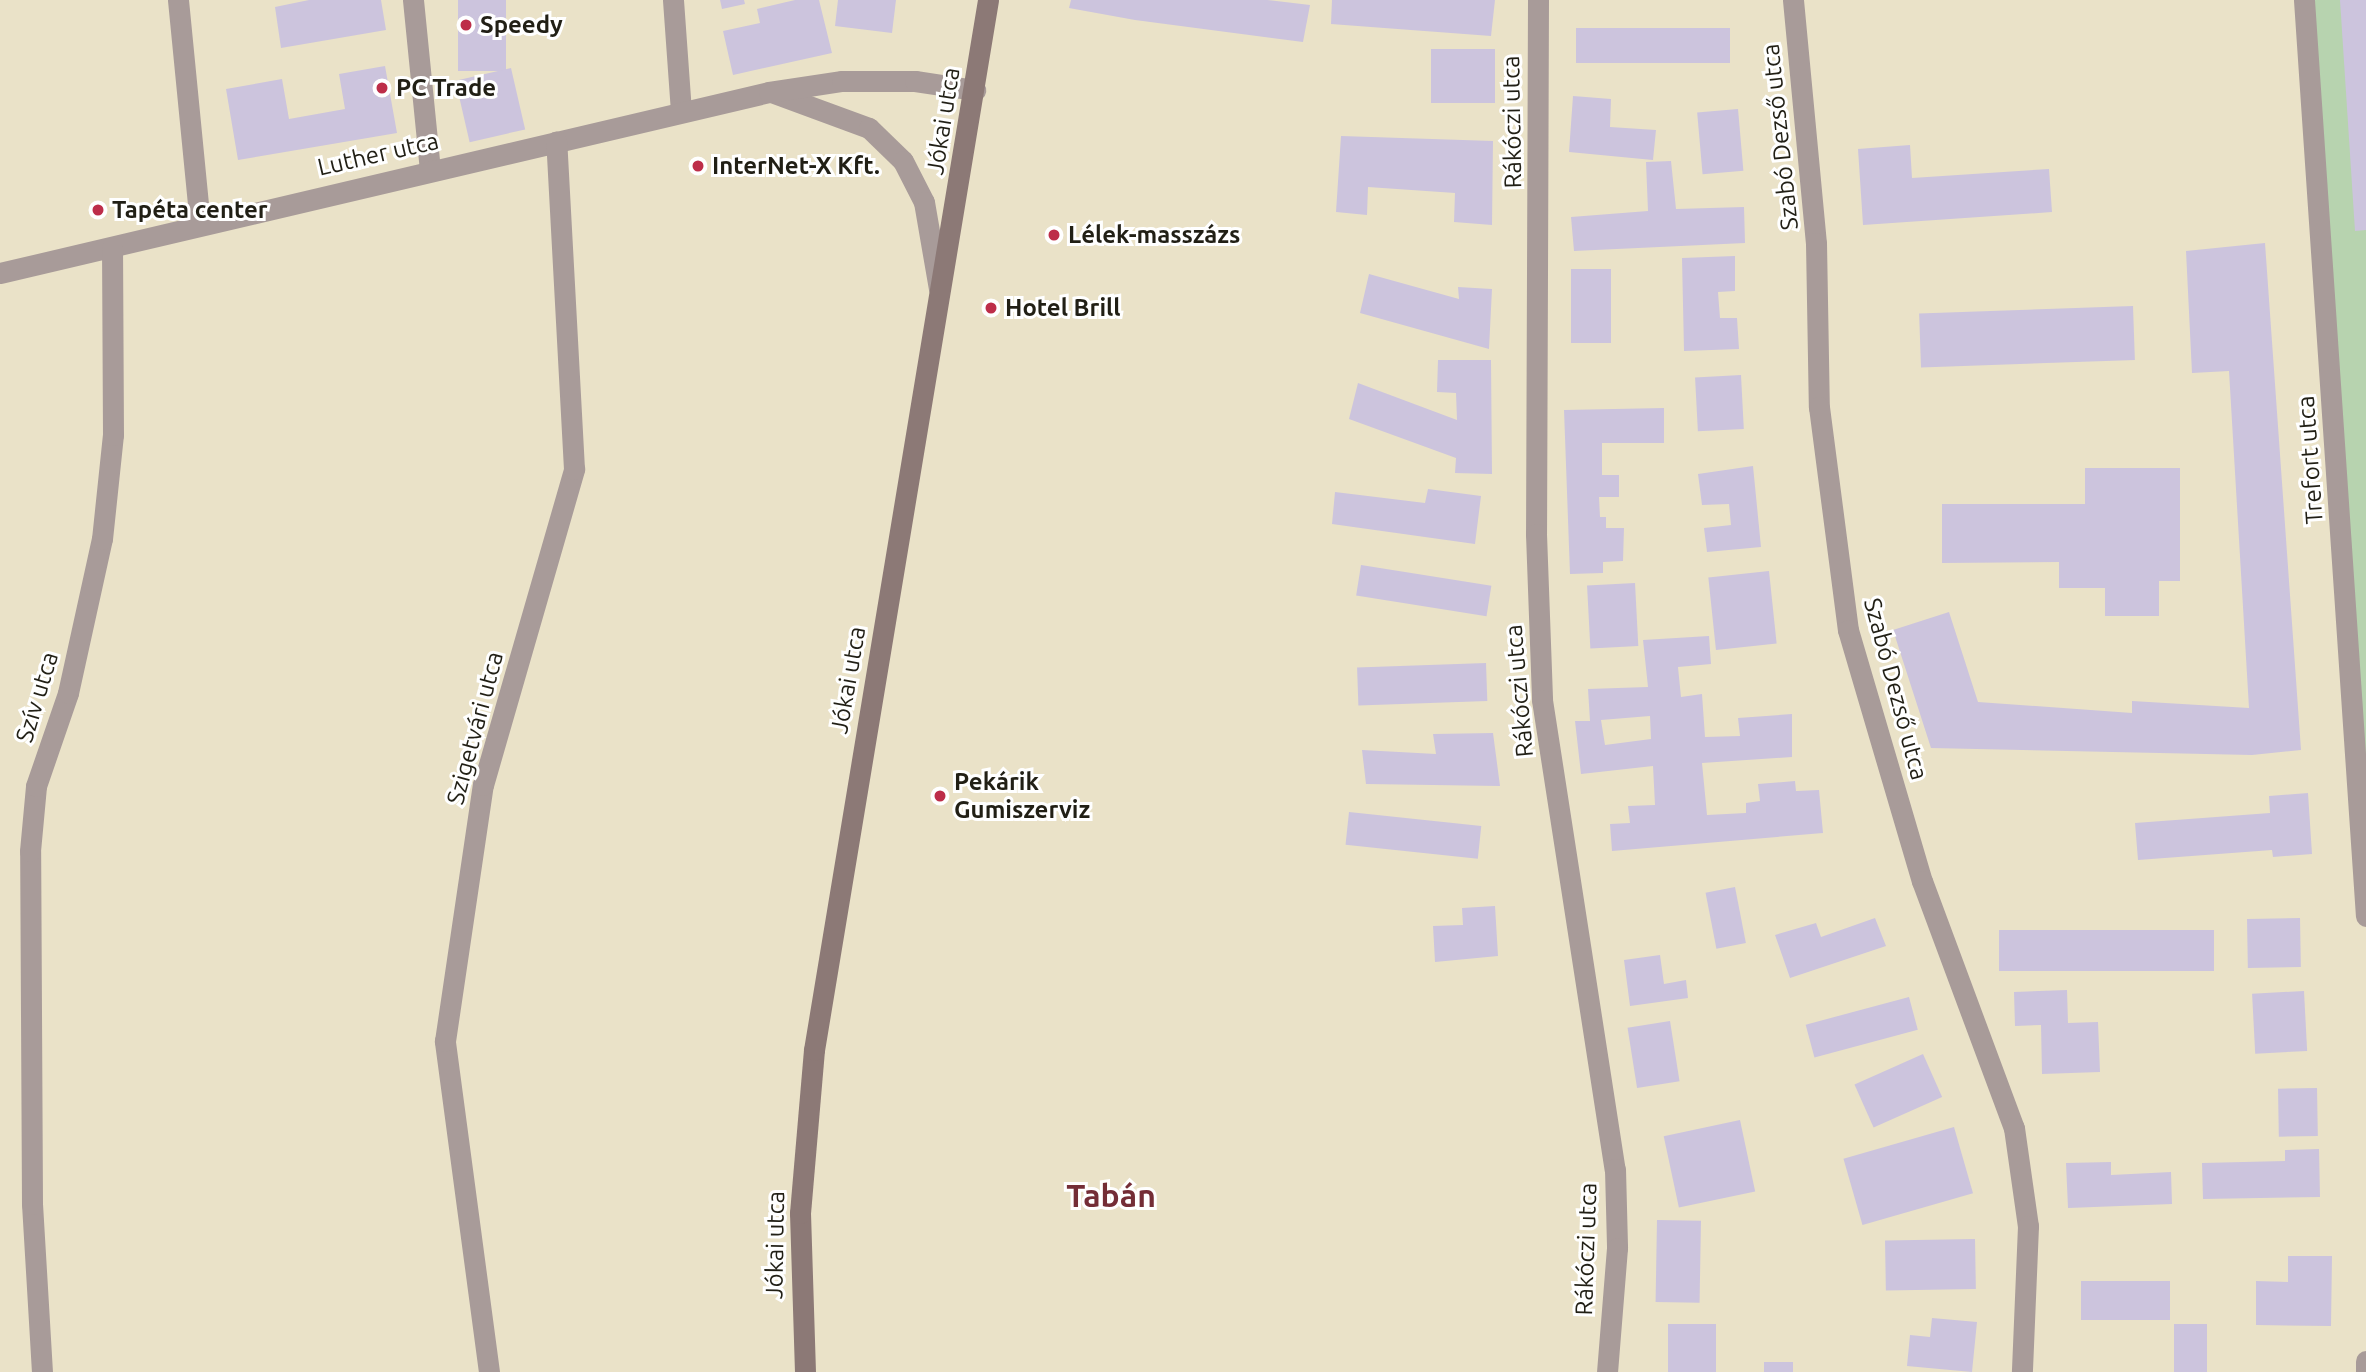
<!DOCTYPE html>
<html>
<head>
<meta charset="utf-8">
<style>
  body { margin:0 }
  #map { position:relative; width:2366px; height:1372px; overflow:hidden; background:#eae2c8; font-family:Ubuntu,sans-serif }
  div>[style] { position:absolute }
  .green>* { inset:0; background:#b7d3af }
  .building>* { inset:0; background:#ccc4dd; transform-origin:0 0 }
  .street>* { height:21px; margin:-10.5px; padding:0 10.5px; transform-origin:10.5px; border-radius:10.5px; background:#a89b99 }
  .secondary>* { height:21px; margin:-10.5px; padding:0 10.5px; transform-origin:10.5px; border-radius:10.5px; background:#8c7976 }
  .dots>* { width:19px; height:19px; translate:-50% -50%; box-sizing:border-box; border:4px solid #fff; border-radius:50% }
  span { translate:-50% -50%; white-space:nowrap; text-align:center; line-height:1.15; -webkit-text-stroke:6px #fff; paint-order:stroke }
  .poi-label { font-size:24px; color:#211f15; font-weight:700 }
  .left { translate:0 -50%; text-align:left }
  .street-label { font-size:24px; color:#211f15 }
  .district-label { font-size:32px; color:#742d36; font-weight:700 }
</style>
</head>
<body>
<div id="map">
  <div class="green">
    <div style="clip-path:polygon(2311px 0,2366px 0,2366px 837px)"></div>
  </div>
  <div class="building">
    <div style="clip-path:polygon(309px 0,381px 0,386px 30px,281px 48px,275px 7px)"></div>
    <div style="left:458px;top:0;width:48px;height:71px"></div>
    <div style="clip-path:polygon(720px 0,744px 0,745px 4px,722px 9px)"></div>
    <div style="clip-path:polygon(795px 0,819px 0,832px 53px,733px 75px,723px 31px,760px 23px,757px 9px)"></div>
    <div style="clip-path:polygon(838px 0,896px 0,892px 33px,835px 26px)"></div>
    <div style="clip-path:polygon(1071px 0,1267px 0,1310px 5px,1303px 42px,1135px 20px,1069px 8px)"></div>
    <div style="clip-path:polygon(1332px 0,1495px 0,1491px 36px,1331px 24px)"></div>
    <div style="clip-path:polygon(2340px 0,2366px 0,2366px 230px,2355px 231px)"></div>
    <div style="left:1730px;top:28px;width:35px;height:154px;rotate:90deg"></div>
    <div style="left:1431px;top:49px;width:64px;height:54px"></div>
    <div style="clip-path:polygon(385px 66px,397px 133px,238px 160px,226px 89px,282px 79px,289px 119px,345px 109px,339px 74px)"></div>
    <div style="left:511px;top:68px;width:63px;height:57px;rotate:77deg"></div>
    <div style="clip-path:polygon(1573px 96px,1611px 99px,1610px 127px,1656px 130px,1653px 160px,1569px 152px)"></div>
    <div style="left:1738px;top:109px;width:62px;height:41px;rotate:85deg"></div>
    <div style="clip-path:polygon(1341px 136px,1493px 141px,1492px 225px,1454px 222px,1455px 193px,1368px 187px,1367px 215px,1336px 212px)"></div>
    <div style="clip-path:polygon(1910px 145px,1912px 178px,2049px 169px,2052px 212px,1863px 225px,1858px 149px)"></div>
    <div style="clip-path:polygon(1671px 161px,1676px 209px,1744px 207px,1745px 243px,1574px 251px,1571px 217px,1648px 211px,1646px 162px)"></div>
    <div style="clip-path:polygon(2265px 243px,2301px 750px,2252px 755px,1931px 748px,1893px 630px,1949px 612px,1978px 702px,2132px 713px,2132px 701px,2249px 708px,2229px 371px,2192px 373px,2186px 251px)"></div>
    <div style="clip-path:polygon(1735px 256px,1735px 291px,1718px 292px,1720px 318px,1737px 318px,1739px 349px,1684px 351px,1682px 258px)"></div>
    <div style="left:1571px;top:269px;width:40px;height:74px"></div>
    <div style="clip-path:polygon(1369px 274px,1459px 299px,1458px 287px,1492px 289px,1489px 349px,1360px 313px)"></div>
    <div style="left:2133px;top:306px;width:54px;height:214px;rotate:88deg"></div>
    <div style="clip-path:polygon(1438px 360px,1491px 360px,1492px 474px,1455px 473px,1456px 458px,1349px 419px,1358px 383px,1457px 420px,1456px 393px,1437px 392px)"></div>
    <div style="left:1741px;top:375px;width:54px;height:46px;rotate:87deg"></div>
    <div style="clip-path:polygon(1664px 408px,1664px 443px,1602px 443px,1602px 475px,1619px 475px,1619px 497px,1599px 497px,1600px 517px,1606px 517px,1606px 528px,1624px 528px,1623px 561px,1603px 562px,1603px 573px,1570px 574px,1564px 410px)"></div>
    <div style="clip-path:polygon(1753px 466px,1761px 547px,1707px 552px,1704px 528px,1731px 525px,1729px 504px,1702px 505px,1698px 474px)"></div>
    <div style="clip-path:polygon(2085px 468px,2180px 468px,2180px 581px,2159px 581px,2159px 616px,2105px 616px,2105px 588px,2059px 588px,2059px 562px,1942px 563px,1942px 504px,2085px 504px)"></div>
    <div style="clip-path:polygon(1428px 489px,1481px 496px,1475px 544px,1332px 524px,1335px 492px,1425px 503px)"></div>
    <div style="left:1361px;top:565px;width:132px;height:31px;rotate:9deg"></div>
    <div style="left:1769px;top:571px;width:73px;height:61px;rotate:84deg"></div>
    <div style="left:1635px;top:583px;width:63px;height:48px;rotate:87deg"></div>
    <div style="clip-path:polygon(evenodd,1709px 636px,1711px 664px,1678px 667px,1681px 697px,1702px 694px,1705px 737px,1740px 736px,1738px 718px,1792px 714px,1792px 757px,1702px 763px,1707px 815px,1746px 813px,1746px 803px,1760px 801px,1758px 784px,1795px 781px,1796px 791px,1819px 790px,1823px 833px,1612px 851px,1610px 824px,1630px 823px,1628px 806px,1655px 805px,1653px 766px,1581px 774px,1575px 721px,1590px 721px,1588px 689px,1648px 687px,1643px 640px,1709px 636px,1650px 716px,1651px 739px,1605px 745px,1601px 720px,1650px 716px)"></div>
    <div style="left:1486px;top:663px;width:38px;height:129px;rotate:88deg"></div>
    <div style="clip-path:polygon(1493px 733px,1500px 786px,1366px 784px,1362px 750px,1436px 754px,1433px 734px)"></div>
    <div style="clip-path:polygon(2308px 793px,2312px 854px,2273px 857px,2272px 850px,2138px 860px,2135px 823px,2270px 813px,2269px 796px)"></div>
    <div style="left:1349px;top:812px;width:133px;height:33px;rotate:6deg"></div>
    <div style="left:1735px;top:887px;width:57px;height:30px;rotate:79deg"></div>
    <div style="clip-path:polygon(1495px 906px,1498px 956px,1435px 962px,1433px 926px,1463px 925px,1462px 908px)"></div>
    <div style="clip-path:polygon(1875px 918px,1886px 946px,1790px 978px,1775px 935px,1816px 923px,1821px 937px)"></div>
    <div style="left:2300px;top:918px;width:49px;height:53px;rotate:89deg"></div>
    <div style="left:2214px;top:930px;width:41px;height:215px;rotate:90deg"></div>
    <div style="clip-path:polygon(1660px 955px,1664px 984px,1686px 980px,1688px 998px,1630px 1006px,1624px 960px)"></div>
    <div style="clip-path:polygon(2067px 990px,2068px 1023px,2098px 1022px,2100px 1072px,2042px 1074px,2041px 1025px,2015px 1026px,2014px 992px)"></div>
    <div style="left:2304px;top:991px;width:60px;height:52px;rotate:87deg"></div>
    <div style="left:1909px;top:997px;width:34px;height:107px;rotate:75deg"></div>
    <div style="left:1670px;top:1021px;width:61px;height:43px;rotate:81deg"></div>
    <div style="left:1923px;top:1054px;width:47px;height:75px;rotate:66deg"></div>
    <div style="left:2317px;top:1088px;width:48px;height:39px;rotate:89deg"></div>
    <div style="left:1740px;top:1120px;width:73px;height:78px;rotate:78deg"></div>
    <div style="left:1954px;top:1127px;width:69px;height:115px;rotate:74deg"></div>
    <div style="clip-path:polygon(2319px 1149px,2320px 1197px,2203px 1199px,2202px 1163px,2285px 1161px,2285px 1150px)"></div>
    <div style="clip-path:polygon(2111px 1162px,2111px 1175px,2171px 1172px,2172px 1204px,2068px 1208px,2066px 1163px)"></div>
    <div style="left:1657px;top:1220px;width:44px;height:82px;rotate:1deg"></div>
    <div style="left:1975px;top:1239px;width:50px;height:90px;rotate:89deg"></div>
    <div style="clip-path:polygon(2288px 1256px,2332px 1256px,2331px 1326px,2256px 1325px,2256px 1281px,2288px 1282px)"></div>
    <div style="left:2081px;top:1281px;width:89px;height:39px"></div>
    <div style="clip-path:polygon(1932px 1318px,1977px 1322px,1972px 1372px,1907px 1366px,1910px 1335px,1930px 1337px)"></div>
    <div style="left:1668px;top:1324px;width:48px;height:48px"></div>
    <div style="left:2174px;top:1324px;width:33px;height:48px"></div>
    <div style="left:1764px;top:1362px;width:29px;height:10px"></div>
  </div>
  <div class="street">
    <div style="left:178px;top:0;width:224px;rotate:84.4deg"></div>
    <div style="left:413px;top:0;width:170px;rotate:84.3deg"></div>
    <div style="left:673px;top:0;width:111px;rotate:85.9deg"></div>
    <div style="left:1538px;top:0;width:534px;rotate:90.21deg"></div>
    <div style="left:1536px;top:534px;width:166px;rotate:87.9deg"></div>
    <div style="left:1542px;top:700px;width:475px;rotate:81.2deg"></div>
    <div style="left:1615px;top:1169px;width:79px;rotate:88.5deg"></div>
    <div style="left:1617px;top:1248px;width:124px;rotate:94.6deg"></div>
    <div style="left:1793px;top:0;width:244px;rotate:84.6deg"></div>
    <div style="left:1816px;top:243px;width:164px;rotate:89deg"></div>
    <div style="left:1819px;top:407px;width:225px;rotate:82.6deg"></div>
    <div style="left:1848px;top:630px;width:262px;rotate:73.6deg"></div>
    <div style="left:1922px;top:881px;width:264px;rotate:69.6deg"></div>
    <div style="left:2014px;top:1128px;width:99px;rotate:81.9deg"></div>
    <div style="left:2028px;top:1226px;width:146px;rotate:92.4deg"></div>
    <div style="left:2304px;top:0;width:918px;rotate:86.13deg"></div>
    <div style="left:771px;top:92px;width:104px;rotate:20.2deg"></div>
    <div style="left:869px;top:128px;width:47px;rotate:44.1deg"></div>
    <div style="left:903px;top:161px;width:46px;rotate:62.9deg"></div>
    <div style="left:924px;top:202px;width:88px;rotate:80.2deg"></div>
    <div style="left:0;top:273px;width:790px;rotate:-13.24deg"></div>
    <div style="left:769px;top:92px;width:74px;rotate:-8.6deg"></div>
    <div style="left:842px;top:81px;width:73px"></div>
    <div style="left:915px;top:81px;width:61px;rotate:8.5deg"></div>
    <div style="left:42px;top:1372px;width:168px;rotate:-93.4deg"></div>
    <div style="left:32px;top:1204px;width:353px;rotate:-90.3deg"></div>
    <div style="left:30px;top:851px;width:65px;rotate:-84.7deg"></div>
    <div style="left:36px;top:786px;width:98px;rotate:-71deg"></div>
    <div style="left:68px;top:693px;width:158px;rotate:-77.6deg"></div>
    <div style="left:102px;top:539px;width:105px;rotate:-84deg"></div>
    <div style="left:113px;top:435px;width:187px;rotate:-90.3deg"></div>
    <div style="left:489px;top:1372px;width:334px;rotate:-97.6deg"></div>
    <div style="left:445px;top:1041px;width:259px;rotate:-81.6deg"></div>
    <div style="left:483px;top:785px;width:329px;rotate:-73.9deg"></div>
    <div style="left:574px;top:469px;width:328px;rotate:-93.1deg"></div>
    <div style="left:2366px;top:1372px;width:11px;rotate:-90deg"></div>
  </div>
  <div class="secondary">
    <div style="left:805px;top:1372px;width:159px;rotate:-91.8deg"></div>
    <div style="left:800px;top:1213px;width:164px;rotate:-85.1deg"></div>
    <div style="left:814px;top:1050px;width:1064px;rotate:-80.59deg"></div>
  </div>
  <div class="dots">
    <div style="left:466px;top:25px;background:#bd2d49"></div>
    <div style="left:382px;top:88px;background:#bd2d49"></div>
    <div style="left:698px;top:166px;background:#bd2d49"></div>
    <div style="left:98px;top:210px;background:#bd2d49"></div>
    <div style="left:1054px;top:235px;background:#bd2d49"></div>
    <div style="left:991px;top:308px;background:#bd2d49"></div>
    <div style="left:940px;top:796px;background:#bd2d49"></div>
  </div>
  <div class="poi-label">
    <span class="left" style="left:480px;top:25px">Speedy</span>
    <span class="left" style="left:396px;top:88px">PC Trade</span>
    <span class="left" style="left:712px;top:166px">InterNet-X Kft.</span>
    <span class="left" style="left:112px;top:210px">Tapéta center</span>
    <span class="left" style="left:1068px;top:235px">Lélek-masszázs</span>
    <span class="left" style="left:1005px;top:308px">Hotel Brill</span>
    <span class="left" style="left:954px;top:796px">Pekárik<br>Gumiszerviz</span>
  </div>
  <div class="street-label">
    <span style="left:943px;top:121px;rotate:-81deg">Jókai utca</span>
    <span style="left:1512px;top:122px;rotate:-91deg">Rákóczi utca</span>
    <span style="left:1780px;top:137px;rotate:-96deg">Szabó Dezső utca</span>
    <span style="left:378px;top:154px;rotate:-13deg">Luther utca</span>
    <span style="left:2310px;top:460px;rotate:-94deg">Trefort utca</span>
    <span style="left:848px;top:680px;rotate:-80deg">Jókai utca</span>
    <span style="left:1896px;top:689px;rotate:75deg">Szabó Dezső utca</span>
    <span style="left:1519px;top:691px;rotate:-95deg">Rákóczi utca</span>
    <span style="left:37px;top:697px;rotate:-73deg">Szív utca</span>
    <span style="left:475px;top:728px;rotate:-75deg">Szigetvári utca</span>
    <span style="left:775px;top:1245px;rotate:-89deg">Jókai utca</span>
    <span style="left:1586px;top:1249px;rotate:-88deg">Rákóczi utca</span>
  </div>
  <div class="district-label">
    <span style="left:1111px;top:1195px">Tabán</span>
  </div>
</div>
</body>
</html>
